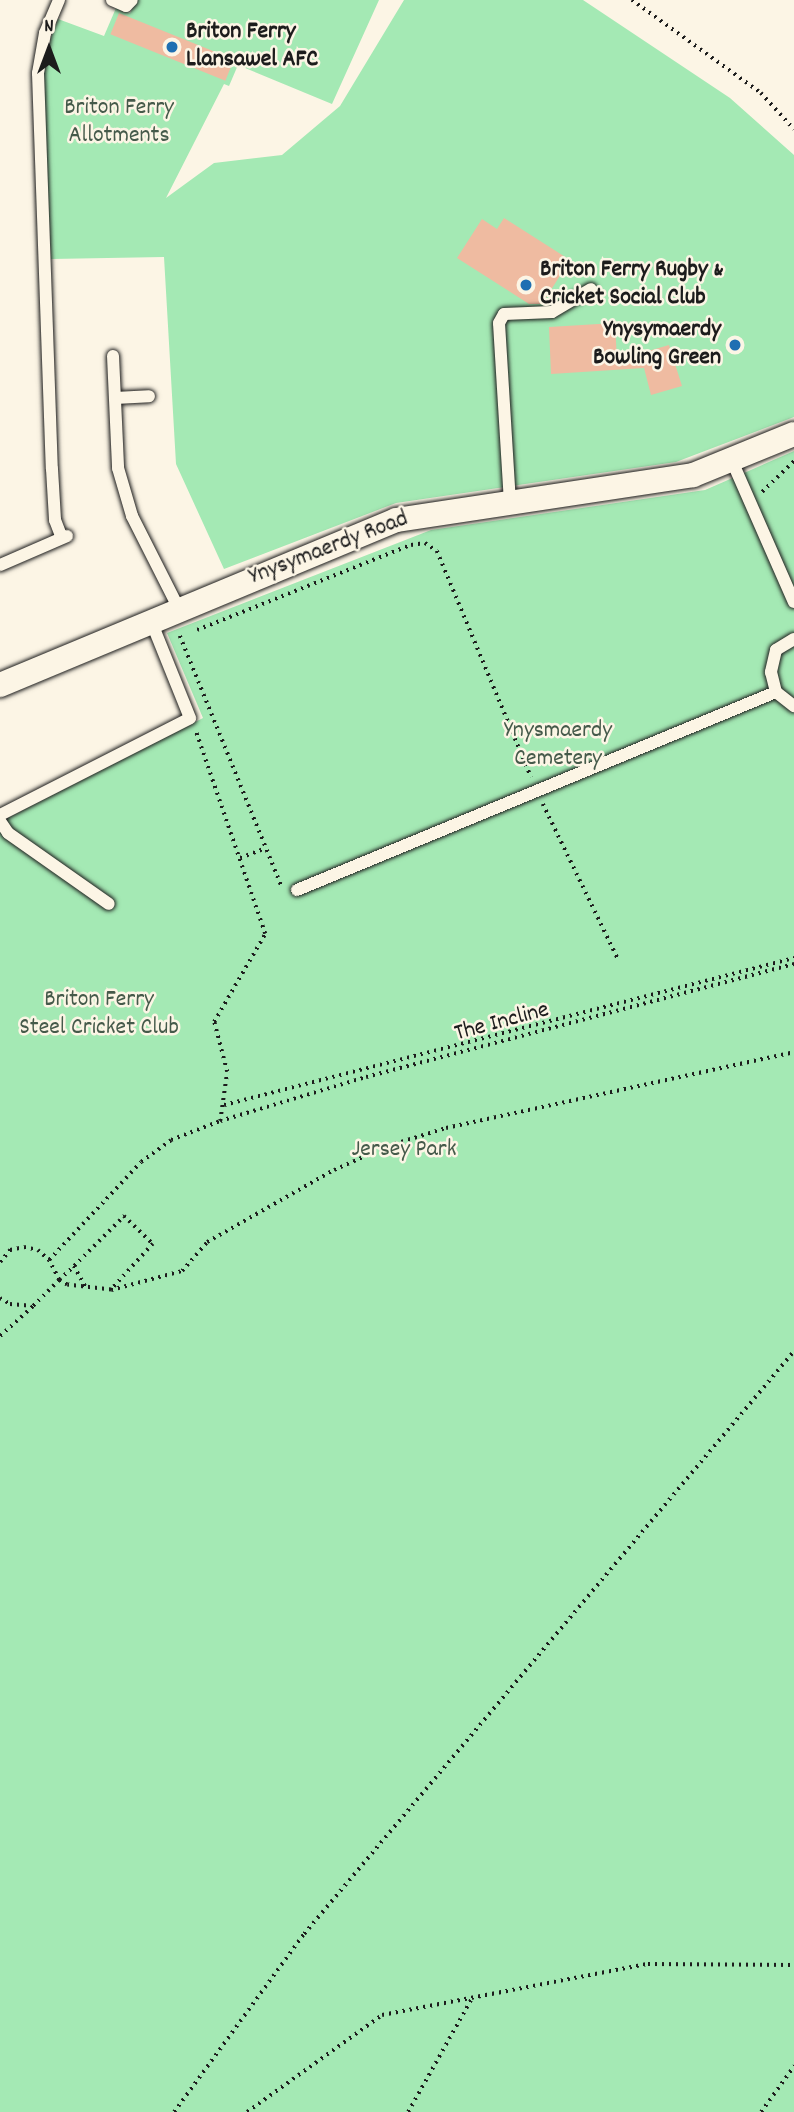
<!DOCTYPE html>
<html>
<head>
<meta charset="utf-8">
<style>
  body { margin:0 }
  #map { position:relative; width:794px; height:2112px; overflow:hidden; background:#fcf5e5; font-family:Dekko,sans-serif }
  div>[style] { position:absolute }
  .green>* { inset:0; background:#a4e9b4 }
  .building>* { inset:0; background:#efbba1; transform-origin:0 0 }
  .path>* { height:3.5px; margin-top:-1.75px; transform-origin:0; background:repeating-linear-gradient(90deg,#1c1c1c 0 2px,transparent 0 7px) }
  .roads { filter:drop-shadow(0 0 2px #1c1c1c) drop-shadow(0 0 2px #1c1c1c) }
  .service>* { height:12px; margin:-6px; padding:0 6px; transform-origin:6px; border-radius:6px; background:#fcf5e5 }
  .minor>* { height:24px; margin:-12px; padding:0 12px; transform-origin:12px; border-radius:12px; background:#fcf5e5 }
  .dots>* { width:19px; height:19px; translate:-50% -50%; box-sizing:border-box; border:4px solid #fcf5e5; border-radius:50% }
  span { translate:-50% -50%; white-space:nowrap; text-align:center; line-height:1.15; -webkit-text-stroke:5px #fcf5e5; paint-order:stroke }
  .poi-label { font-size:24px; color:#1c1c1c; font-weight:700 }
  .left { translate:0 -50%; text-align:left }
  .right { translate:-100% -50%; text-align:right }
  .park-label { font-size:24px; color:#455a4a }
  .street-label { font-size:24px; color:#1c1c1c }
  .north { position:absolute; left:14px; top:14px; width:70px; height:70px; -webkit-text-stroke:5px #fcf5e5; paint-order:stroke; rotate:0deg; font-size:19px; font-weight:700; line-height:28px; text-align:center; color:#1c1c1c }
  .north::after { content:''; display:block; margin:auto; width:24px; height:32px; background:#1c1c1c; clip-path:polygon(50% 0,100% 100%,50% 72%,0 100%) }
</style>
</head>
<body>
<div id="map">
  <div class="green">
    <div style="clip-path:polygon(137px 0,379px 0,332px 104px,238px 65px,229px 86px,224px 84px,166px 198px,214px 163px,282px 155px,340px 106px,404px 0,583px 0,730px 98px,794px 155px,794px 417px,676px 462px,396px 503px,224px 569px,176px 464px,164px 257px,51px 259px,42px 74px,51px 37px,58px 19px,104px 36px,116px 8px,130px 13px)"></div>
    <div style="clip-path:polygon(794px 451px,794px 2112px,0 2112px,0 822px,203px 718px,167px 633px,431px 530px,705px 490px)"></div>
  </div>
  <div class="building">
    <div style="left:119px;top:13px;width:124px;height:23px;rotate:22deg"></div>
    <div style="clip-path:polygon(504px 218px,570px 260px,542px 304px,529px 304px,457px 258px,482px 219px,497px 229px)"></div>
    <div style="clip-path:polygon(615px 323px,617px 360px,669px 345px,682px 386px,651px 395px,644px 368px,551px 374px,549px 327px)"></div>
  </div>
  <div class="path">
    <div style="left:632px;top:0;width:159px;rotate:35.8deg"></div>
    <div style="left:761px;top:93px;width:49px;rotate:47.5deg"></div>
    <div style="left:762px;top:492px;width:45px;rotate:-44.1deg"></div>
    <div style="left:197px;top:630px;width:230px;rotate:-21.7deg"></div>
    <div style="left:411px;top:545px;width:14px;rotate:-8deg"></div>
    <div style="left:425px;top:543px;width:14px;rotate:34deg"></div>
    <div style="left:437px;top:551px;width:245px;rotate:67.4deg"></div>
    <div style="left:180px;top:636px;width:271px;rotate:67.9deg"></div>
    <div style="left:543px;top:804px;width:172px;rotate:64.2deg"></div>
    <div style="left:240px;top:858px;width:26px;rotate:-21deg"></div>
    <div style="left:224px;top:1105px;width:589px;rotate:-14.46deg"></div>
    <div style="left:220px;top:1121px;width:152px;rotate:-16.8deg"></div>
    <div style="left:366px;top:1077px;width:443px;rotate:-14.8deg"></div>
    <div style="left:0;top:1262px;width:16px;rotate:-50deg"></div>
    <div style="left:10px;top:1250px;width:14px;rotate:-12deg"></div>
    <div style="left:24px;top:1247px;width:14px;rotate:12deg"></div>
    <div style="left:38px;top:1250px;width:15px;rotate:42deg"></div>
    <div style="left:49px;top:1260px;width:134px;rotate:-46.8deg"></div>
    <div style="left:141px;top:1162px;width:37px;rotate:-36deg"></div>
    <div style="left:171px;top:1140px;width:53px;rotate:-21.2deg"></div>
    <div style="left:220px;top:1121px;width:49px;rotate:-81.9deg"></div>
    <div style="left:227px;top:1072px;width:52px;rotate:-104.6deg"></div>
    <div style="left:214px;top:1022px;width:102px;rotate:-59.9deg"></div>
    <div style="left:265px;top:934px;width:213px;rotate:-108.9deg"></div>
    <div style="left:74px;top:1266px;width:25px;rotate:61deg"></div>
    <div style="left:111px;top:1290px;width:73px;rotate:-15deg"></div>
    <div style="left:182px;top:1271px;width:38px;rotate:-49deg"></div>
    <div style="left:207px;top:1242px;width:146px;rotate:-29.6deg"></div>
    <div style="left:334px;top:1170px;width:59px;rotate:-24deg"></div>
    <div style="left:388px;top:1146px;width:61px;rotate:-17.2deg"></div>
    <div style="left:446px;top:1128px;width:356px;rotate:-12.3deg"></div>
    <div style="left:0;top:1298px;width:12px;rotate:31deg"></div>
    <div style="left:10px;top:1304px;width:21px;rotate:5deg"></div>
    <div style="left:0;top:1336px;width:45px;rotate:-42.3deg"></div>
    <div style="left:33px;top:1306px;width:37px;rotate:-45deg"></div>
    <div style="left:59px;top:1280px;width:21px;rotate:-43deg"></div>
    <div style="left:74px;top:1266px;width:71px;rotate:-45deg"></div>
    <div style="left:124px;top:1216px;width:40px;rotate:44deg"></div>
    <div style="left:153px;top:1244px;width:62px;rotate:132.4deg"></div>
    <div style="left:111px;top:1290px;width:44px;rotate:-173.5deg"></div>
    <div style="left:67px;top:1285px;width:9px;rotate:-148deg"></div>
    <div style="left:59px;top:1280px;width:22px;rotate:-117deg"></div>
    <div style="left:174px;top:2112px;width:220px;rotate:-53.9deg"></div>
    <div style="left:304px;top:1934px;width:762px;rotate:-49.95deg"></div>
    <div style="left:247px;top:2112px;width:166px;rotate:-35.7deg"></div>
    <div style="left:382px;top:2015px;width:271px;rotate:-10.9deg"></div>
    <div style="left:648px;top:1964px;width:146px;rotate:0.4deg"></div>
    <div style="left:408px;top:2112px;width:131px;rotate:-60.7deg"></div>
    <div style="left:761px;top:2112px;width:57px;rotate:-54.3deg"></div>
  </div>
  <div class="roads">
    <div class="service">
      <div style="left:59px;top:0;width:36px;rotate:113deg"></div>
      <div style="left:45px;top:33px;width:41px;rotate:99.9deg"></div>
      <div style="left:38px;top:73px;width:396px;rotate:88deg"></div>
      <div style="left:52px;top:469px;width:51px;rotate:86.6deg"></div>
      <div style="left:55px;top:520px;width:19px;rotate:69deg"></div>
      <div style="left:112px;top:0;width:15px;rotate:23deg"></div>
      <div style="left:126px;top:6px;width:8px;rotate:-45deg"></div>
      <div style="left:113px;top:356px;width:112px;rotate:87.4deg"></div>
      <div style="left:118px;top:468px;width:50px;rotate:73.7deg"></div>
      <div style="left:132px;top:516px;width:104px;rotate:63.2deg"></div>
      <div style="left:115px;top:398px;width:34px;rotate:-3deg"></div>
      <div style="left:732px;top:461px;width:154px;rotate:66.3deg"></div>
      <div style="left:510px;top:503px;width:180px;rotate:-93.5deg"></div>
      <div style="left:499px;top:323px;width:10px;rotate:-61deg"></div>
      <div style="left:504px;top:314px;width:48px;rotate:-2.4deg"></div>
      <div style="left:552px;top:312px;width:45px;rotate:-30.5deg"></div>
      <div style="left:0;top:565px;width:73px;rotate:-23.4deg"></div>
      <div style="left:794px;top:639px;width:21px;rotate:149deg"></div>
      <div style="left:776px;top:650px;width:23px;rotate:103deg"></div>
      <div style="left:771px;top:672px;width:21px;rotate:76deg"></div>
      <div style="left:776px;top:692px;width:23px;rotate:38deg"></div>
      <div style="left:0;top:815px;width:213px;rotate:-27deg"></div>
      <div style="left:190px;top:718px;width:105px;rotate:-111.9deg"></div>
      <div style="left:0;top:821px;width:14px;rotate:56deg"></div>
      <div style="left:8px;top:833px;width:123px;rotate:35.1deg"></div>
      <div style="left:297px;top:890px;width:518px;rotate:-22.46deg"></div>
    </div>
    <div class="minor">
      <div style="left:0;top:685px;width:429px;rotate:-22.6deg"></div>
      <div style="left:396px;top:520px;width:300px;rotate:-8.6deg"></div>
      <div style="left:693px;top:475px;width:109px;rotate:-22.1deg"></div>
    </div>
  </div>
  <div class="dots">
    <div style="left:172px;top:47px;background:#1f6fb2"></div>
    <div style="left:526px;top:285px;background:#1f6fb2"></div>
    <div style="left:735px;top:345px;background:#1f6fb2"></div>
  </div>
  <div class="poi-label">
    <span class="left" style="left:186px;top:47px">Briton Ferry<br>Llansawel AFC</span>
    <span class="left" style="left:540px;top:285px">Briton Ferry Rugby &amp;<br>Cricket Social Club</span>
    <span class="right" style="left:721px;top:345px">Ynysymaerdy<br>Bowling Green</span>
  </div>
  <div class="park-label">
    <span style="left:119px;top:123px">Briton Ferry<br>Allotments</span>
    <span style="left:558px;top:746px">Ynysmaerdy<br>Cemetery</span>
    <span style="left:99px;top:1015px">Briton Ferry<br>Steel Cricket Club</span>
    <span style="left:404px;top:1151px">Jersey Park</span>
  </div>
  <div class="street-label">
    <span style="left:329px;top:549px;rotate:-21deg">Ynysymaerdy Road</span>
    <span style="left:502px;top:1023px;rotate:-15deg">The Incline</span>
  </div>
  <div class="north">N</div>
</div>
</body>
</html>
